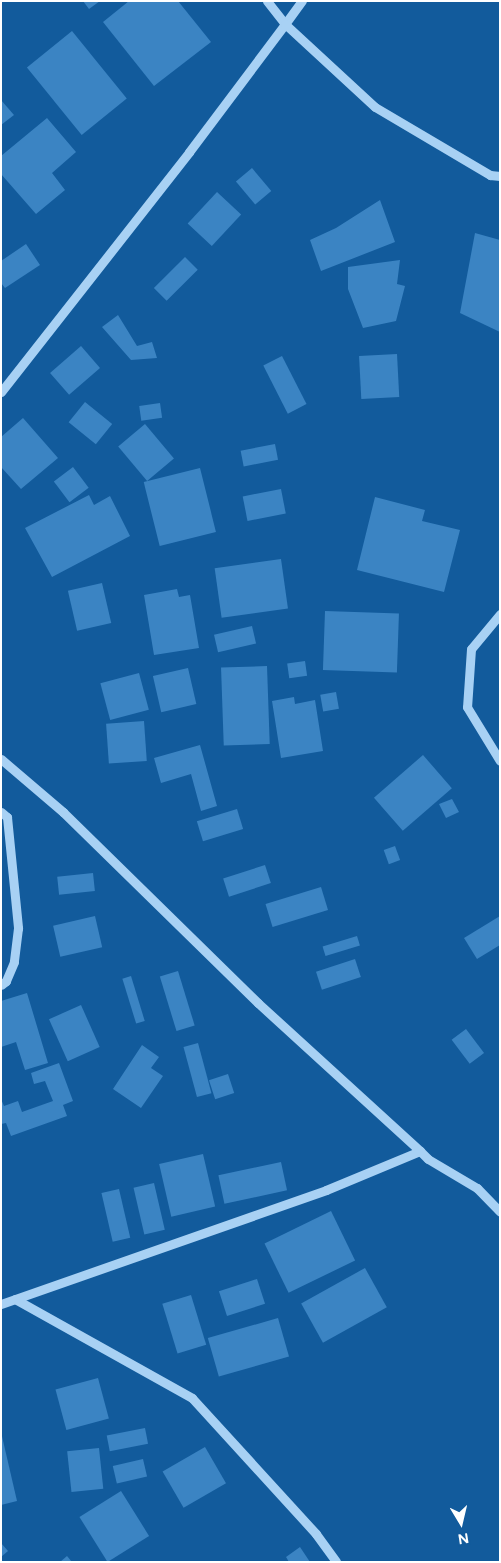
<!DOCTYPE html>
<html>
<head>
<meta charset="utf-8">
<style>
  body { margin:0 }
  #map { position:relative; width:501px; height:1563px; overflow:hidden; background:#125b9c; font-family:Figtree,sans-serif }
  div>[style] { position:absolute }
  .building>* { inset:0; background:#3b84c3; transform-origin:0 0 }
  .minor>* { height:9px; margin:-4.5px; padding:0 4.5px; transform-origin:4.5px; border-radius:4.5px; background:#a8d1f4 }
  span { translate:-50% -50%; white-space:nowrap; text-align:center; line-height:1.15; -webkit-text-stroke:4.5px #125b9c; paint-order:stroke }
  .frame { position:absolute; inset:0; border:2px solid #fff; pointer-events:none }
  .north { position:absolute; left:436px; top:1498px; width:50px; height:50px; -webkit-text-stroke:4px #125b9c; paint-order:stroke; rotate:171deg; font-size:14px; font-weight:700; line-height:20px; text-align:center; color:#fff }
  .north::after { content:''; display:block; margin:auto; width:18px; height:22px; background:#fff; clip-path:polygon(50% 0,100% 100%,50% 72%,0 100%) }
</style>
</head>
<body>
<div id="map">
  <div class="building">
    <div style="clip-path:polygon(83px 1px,100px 1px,89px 9px)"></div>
    <div style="clip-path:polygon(129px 1px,178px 1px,211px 42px,154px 86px,103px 22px)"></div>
    <div style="left:72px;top:31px;width:87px;height:58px;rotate:51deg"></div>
    <div style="clip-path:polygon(1px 100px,14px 115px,1px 125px)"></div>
    <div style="clip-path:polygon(47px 118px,76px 152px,52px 173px,65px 190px,36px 214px,1px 174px,1px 156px)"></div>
    <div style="left:252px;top:168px;width:30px;height:21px;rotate:50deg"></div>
    <div style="left:217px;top:192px;width:33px;height:43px;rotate:43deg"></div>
    <div style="clip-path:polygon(380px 200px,395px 242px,321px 271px,310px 240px,336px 228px)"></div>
    <div style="clip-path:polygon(475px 233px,500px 240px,500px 332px,460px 313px)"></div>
    <div style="clip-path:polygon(26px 244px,40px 265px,5px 288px,1px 283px,1px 261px)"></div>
    <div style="left:185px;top:257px;width:18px;height:44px;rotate:45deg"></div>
    <div style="clip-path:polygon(400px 260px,397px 284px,405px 286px,396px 321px,363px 328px,348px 289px,348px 267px)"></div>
    <div style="clip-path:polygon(118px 315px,137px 346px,152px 342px,157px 358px,131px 360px,102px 327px)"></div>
    <div style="left:81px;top:346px;width:29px;height:41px;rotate:49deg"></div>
    <div style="left:397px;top:354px;width:43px;height:38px;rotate:87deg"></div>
    <div style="left:282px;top:356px;width:54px;height:21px;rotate:63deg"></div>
    <div style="left:85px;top:402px;width:35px;height:26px;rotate:39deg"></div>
    <div style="left:160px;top:403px;width:15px;height:21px;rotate:82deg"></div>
    <div style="clip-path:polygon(23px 418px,58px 458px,21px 489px,1px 467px,1px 437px)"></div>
    <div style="left:145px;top:424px;width:45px;height:35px;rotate:50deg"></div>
    <div style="left:275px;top:444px;width:16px;height:35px;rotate:79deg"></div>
    <div style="left:73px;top:467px;width:26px;height:24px;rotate:53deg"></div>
    <div style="left:200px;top:468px;width:66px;height:58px;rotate:76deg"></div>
    <div style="left:281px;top:489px;width:25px;height:39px;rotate:79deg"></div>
    <div style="clip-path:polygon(89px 495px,94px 505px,110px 496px,130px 536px,52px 577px,25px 528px)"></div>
    <div style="clip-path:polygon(375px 497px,425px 510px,422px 521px,460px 530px,444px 592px,357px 570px)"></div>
    <div style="left:281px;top:559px;width:50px;height:67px;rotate:82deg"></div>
    <div style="left:102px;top:583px;width:41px;height:35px;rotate:77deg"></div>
    <div style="clip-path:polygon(177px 589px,179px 597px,190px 595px,199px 648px,154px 655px,144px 595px)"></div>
    <div style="left:325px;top:611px;width:74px;height:59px;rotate:2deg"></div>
    <div style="left:252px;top:626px;width:18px;height:39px;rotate:77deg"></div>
    <div style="left:305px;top:661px;width:15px;height:18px;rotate:82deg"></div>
    <div style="left:267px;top:666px;width:78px;height:46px;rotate:88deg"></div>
    <div style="left:188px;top:668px;width:37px;height:36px;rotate:77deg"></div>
    <div style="left:139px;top:673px;width:38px;height:40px;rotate:75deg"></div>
    <div style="left:336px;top:692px;width:17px;height:16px;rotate:80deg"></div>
    <div style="clip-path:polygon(294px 697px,295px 704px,315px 700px,323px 751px,281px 758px,272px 701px)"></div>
    <div style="left:144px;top:721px;width:40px;height:38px;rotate:86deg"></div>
    <div style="clip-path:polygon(200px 745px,217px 806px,201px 811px,191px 774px,161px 783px,154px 758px)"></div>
    <div style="left:423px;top:755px;width:44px;height:65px;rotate:49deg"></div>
    <div style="clip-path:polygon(452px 799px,459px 812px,446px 818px,439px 804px)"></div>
    <div style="left:237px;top:809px;width:21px;height:42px;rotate:73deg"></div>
    <div style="left:395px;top:846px;width:15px;height:12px;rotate:70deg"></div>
    <div style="left:265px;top:865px;width:19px;height:44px;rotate:72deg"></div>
    <div style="left:93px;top:873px;width:18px;height:36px;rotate:84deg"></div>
    <div style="left:321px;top:887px;width:24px;height:58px;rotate:73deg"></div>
    <div style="left:95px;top:916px;width:32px;height:43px;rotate:77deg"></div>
    <div style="clip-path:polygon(500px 916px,500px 945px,477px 959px,464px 938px)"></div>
    <div style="left:357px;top:936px;width:10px;height:36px;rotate:73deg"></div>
    <div style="left:355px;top:959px;width:19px;height:41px;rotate:72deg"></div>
    <div style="left:178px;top:971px;width:57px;height:19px;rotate:73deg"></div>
    <div style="left:131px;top:976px;width:47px;height:9px;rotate:73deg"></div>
    <div style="clip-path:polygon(27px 993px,48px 1063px,25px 1070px,16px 1042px,1px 1047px,1px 1001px)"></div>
    <div style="left:81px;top:1005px;width:46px;height:35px;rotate:66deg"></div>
    <div style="left:466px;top:1029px;width:30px;height:18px;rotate:53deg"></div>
    <div style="left:198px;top:1043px;width:52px;height:15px;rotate:75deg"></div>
    <div style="clip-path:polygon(142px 1045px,159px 1057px,151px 1068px,163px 1076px,141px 1108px,113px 1089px)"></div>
    <div style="clip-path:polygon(59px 1063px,73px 1101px,63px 1105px,67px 1116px,11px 1136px,6px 1123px,1px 1124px,1px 1099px,4px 1106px,18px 1101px,22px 1112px,53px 1101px,45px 1081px,34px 1084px,31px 1073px)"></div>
    <div style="left:228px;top:1074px;width:20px;height:20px;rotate:72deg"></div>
    <div style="left:203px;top:1154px;width:54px;height:45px;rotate:77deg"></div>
    <div style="left:281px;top:1162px;width:29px;height:64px;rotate:78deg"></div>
    <div style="left:154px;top:1183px;width:48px;height:21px;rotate:77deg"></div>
    <div style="left:119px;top:1189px;width:50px;height:18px;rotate:77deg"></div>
    <div style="left:331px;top:1211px;width:55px;height:74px;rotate:64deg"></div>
    <div style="left:365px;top:1268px;width:45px;height:73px;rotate:61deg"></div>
    <div style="left:257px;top:1279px;width:26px;height:40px;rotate:72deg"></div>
    <div style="left:191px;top:1295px;width:52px;height:30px;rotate:73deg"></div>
    <div style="left:278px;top:1318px;width:40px;height:73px;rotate:74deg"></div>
    <div style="left:98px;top:1378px;width:42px;height:44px;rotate:75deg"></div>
    <div style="left:145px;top:1428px;width:16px;height:39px;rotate:79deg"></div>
    <div style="clip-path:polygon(1px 1432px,17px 1501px,1px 1505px)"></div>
    <div style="left:205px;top:1447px;width:42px;height:49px;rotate:60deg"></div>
    <div style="left:99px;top:1448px;width:41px;height:32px;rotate:84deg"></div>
    <div style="left:143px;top:1459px;width:18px;height:31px;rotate:77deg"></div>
    <div style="left:121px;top:1491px;width:53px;height:49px;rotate:58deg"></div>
    <div style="clip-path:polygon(1px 1543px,8px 1551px,1px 1557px)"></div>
    <div style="clip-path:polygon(300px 1547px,310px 1562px,289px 1562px,286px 1557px)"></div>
    <div style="clip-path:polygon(67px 1556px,72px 1562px,60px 1562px)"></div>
  </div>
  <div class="minor">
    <div style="left:267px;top:1px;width:29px;rotate:52deg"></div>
    <div style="left:285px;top:24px;width:29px;rotate:-54deg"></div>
    <div style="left:1px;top:392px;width:305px;rotate:-51.9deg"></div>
    <div style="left:189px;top:152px;width:160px;rotate:-53.1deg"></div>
    <div style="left:285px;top:24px;width:122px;rotate:42.7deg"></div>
    <div style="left:375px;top:107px;width:134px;rotate:30.6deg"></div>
    <div style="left:490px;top:175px;width:10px;rotate:6deg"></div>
    <div style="left:500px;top:614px;width:45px;rotate:129.6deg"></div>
    <div style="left:471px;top:649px;width:58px;rotate:93.9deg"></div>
    <div style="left:467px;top:707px;width:63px;rotate:58.6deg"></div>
    <div style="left:1px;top:759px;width:82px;rotate:40.5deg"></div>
    <div style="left:63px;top:812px;width:273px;rotate:44.4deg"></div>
    <div style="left:258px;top:1003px;width:219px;rotate:42.4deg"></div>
    <div style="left:1px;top:812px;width:8px;rotate:40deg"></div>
    <div style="left:7px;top:817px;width:112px;rotate:84.3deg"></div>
    <div style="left:18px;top:928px;width:34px;rotate:97deg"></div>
    <div style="left:14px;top:962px;width:21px;rotate:113deg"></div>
    <div style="left:6px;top:981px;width:6px;rotate:141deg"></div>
    <div style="left:15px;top:1299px;width:203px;rotate:29.2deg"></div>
    <div style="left:192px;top:1398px;width:184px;rotate:47.6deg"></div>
    <div style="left:316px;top:1534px;width:34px;rotate:54deg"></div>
    <div style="left:1px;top:1304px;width:344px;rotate:-19.3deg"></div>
    <div style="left:326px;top:1190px;width:102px;rotate:-22.5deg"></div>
    <div style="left:420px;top:1151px;width:11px;rotate:45deg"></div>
    <div style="left:428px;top:1159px;width:57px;rotate:30.6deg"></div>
    <div style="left:477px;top:1188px;width:33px;rotate:46deg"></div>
  </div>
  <div class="frame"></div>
  <div class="north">N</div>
</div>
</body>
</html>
